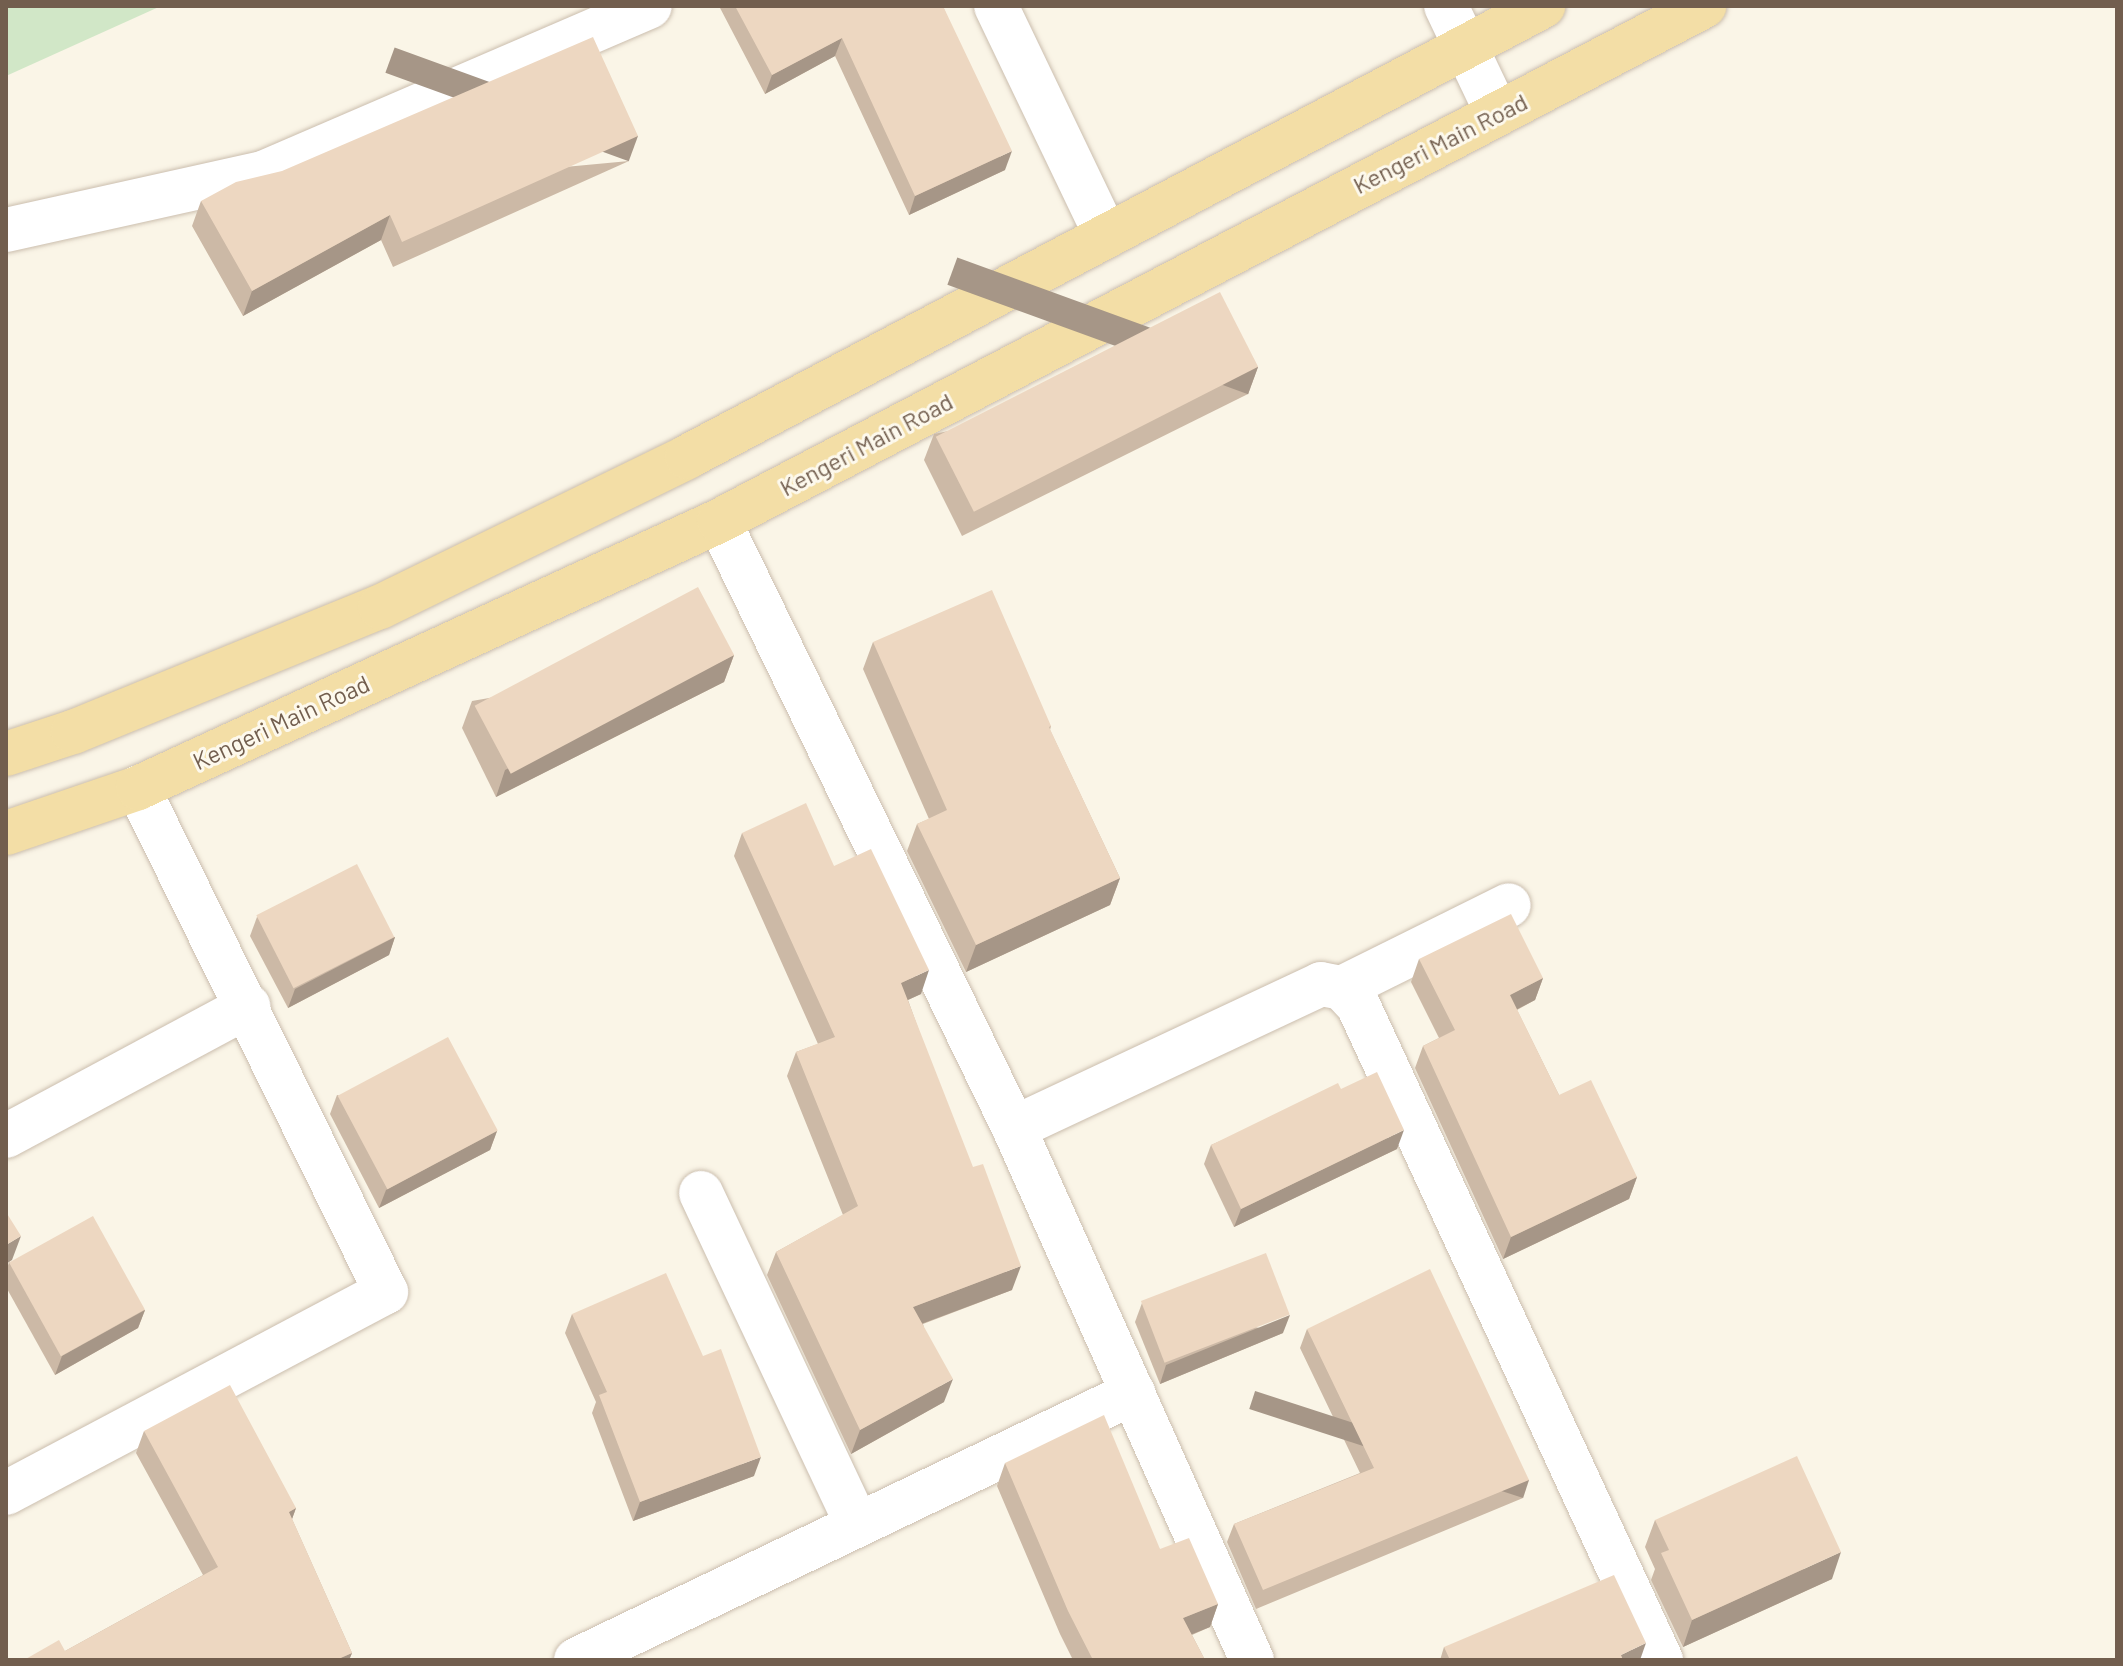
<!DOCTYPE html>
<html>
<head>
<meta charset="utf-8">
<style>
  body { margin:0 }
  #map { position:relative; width:2123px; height:1666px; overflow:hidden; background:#faf5e7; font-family:Barlow,sans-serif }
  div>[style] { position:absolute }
  .green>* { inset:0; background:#d1e7c7 }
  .roads { filter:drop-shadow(0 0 2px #cbbeae) drop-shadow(0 0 2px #cbbeae) }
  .street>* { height:44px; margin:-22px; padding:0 22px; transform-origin:22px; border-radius:22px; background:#fff }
  .primary>* { height:44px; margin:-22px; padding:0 22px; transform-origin:22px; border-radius:22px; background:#f3dea6 }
  .wall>* { inset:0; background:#ccb9a6 }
  .shaded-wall>* { inset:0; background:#a69687; transform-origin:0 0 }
  .building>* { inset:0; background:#edd7c1; transform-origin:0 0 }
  span { translate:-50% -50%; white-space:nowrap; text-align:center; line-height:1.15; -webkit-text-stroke:6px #fdf9ed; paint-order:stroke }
  .street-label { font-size:24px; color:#725e4e }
  .frame { position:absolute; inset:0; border:8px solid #725e4e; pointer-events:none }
</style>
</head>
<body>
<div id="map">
  <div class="green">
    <div style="clip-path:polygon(6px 6px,161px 6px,6px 76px)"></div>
  </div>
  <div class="roads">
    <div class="street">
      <div style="left:996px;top:6px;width:255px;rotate:64.4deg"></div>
      <div style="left:1446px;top:6px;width:119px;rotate:64.5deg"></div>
      <div style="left:6px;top:230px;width:263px;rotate:-12.5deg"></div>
      <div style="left:263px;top:173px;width:421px;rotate:-23.3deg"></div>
      <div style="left:719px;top:521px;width:675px;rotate:64.08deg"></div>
      <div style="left:1014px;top:1128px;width:583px;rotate:65.9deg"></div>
      <div style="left:1342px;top:988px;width:186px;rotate:-26.4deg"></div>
      <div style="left:1014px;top:1128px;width:339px;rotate:-25.1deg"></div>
      <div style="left:1321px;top:984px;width:21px;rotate:11deg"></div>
      <div style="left:1342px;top:988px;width:23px;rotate:47deg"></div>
      <div style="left:1358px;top:1005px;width:722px;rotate:65.17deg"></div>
      <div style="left:6px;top:1136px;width:275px;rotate:-28.2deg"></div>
      <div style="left:701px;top:1193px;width:367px;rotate:64.8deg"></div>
      <div style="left:6px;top:1493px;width:430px;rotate:-27.9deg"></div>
      <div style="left:386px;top:1292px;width:562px;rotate:-116.2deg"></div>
      <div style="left:576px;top:1660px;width:618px;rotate:-25.61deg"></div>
    </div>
    <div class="primary">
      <div style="left:6px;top:754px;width:71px;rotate:-18.2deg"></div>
      <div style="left:73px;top:732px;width:331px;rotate:-22.2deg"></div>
      <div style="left:380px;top:607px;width:342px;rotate:-26deg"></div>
      <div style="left:687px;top:457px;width:968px;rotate:-27.78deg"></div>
      <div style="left:6px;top:833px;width:139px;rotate:-18.8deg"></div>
      <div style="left:138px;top:788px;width:639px;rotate:-24.68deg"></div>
      <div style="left:719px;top:521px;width:1112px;rotate:-27.6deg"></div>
    </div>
  </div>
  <div class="wall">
    <div style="clip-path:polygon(719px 6px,943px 6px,1005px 170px,909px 215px,835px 56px,765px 94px)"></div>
    <div style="clip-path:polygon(629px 161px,393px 267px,381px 240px,243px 316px,192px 226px,201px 201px)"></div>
    <div style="clip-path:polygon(1258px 367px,1248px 394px,962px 536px,924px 460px,934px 434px)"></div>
    <div style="clip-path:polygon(873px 642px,1051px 726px,1050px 730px,1120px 878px,1110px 905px,966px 972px,907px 851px,917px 824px,929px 819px,863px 669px)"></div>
    <div style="clip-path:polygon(734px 655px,724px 682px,496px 797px,462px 728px,472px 701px)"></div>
    <div style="clip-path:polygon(742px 833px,834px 866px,921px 994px,908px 1000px,1012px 1290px,923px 1324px,944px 1402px,851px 1454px,767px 1275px,776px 1252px,843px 1215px,787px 1076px,796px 1052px,818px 1044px,734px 856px)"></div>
    <div style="clip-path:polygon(257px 917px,395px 937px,389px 955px,288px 1008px,250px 936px)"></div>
    <div style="clip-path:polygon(1419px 959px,1543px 978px,1535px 1000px,1517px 1010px,1559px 1095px,1637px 1177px,1629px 1199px,1503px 1259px,1415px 1068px,1423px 1046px,1439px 1038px,1411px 982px)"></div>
    <div style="clip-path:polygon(1341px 1089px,1397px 1149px,1234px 1227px,1204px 1164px,1211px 1145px)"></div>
    <div style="clip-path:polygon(337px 1095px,497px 1131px,490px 1150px,379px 1208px,330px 1114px)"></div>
    <div style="clip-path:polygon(9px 1262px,145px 1310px,138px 1328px,55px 1375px,6px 1287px,6px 1272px)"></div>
    <div style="clip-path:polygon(1142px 1303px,1283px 1333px,1160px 1384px,1135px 1322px)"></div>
    <div style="clip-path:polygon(572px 1314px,754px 1476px,633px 1521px,592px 1413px,596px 1402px,565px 1333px)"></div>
    <div style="clip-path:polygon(1307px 1329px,1523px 1498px,1256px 1609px,1227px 1542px,1234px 1524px,1360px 1473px,1300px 1348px)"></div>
    <div style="clip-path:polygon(144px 1431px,296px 1508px,292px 1519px,352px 1653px,349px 1660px,24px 1660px,65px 1651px,203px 1575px,136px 1453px)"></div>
    <div style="clip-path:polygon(1005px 1463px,1160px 1549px,1218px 1604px,1210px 1627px,1192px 1635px,1205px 1660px,1073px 1660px,1060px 1634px,997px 1486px)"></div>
    <div style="clip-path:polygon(1655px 1520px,1832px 1579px,1683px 1647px,1651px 1580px,1655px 1569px,1645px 1547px)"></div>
    <div style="clip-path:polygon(1444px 1647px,1640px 1660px,1440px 1660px)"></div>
  </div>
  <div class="shaded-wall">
    <div style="clip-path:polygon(842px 38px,835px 56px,765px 94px,772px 75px)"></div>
    <div style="left:638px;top:136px;width:27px;height:259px;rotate:110deg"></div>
    <div style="clip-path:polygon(1012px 151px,1005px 170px,909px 215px,915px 196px)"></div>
    <div style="clip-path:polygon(390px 215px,381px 240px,243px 316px,252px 291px)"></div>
    <div style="left:1258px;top:367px;width:29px;height:320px;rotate:110deg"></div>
    <div style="clip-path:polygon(734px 655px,724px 682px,496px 797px,505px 770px)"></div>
    <div style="clip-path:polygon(1120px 878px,1110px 905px,966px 972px,976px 945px)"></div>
    <div style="clip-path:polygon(395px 937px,389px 955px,288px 1008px,295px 989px)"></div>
    <div style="clip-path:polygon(929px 970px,921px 994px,892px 1007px,901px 983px)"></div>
    <div style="clip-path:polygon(1543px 978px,1535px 1000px,1502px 1017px,1510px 995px)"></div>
    <div style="clip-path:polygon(1404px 1130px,1397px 1149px,1234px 1227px,1241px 1209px)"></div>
    <div style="clip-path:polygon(497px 1131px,490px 1150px,379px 1208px,386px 1190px)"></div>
    <div style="clip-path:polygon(1637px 1177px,1629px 1199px,1503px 1259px,1511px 1237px)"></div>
    <div style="clip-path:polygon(21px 1236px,12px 1260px,6px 1264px,6px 1245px)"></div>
    <div style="clip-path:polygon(1021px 1266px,1012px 1290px,905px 1330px,913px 1307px)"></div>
    <div style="clip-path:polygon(145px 1310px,138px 1328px,55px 1375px,62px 1356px)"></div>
    <div style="clip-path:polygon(1290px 1315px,1283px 1333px,1160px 1384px,1166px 1365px)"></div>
    <div style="clip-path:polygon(953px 1379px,944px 1402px,851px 1454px,860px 1430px)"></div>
    <div style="clip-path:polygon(761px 1457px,754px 1476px,633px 1521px,640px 1502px)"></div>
    <div style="left:1529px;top:1480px;width:19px;height:288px;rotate:108deg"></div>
    <div style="clip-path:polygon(296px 1508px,288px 1530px,289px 1512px)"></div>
    <div style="clip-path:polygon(1841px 1552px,1832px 1579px,1683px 1647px,1692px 1620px)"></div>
    <div style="clip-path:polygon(1218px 1604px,1210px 1627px,1175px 1641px,1183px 1618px)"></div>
    <div style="clip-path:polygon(1646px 1643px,1640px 1660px,1619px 1660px,1621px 1655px)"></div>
    <div style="clip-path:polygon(352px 1653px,349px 1660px,336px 1660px)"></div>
  </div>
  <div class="building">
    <div style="clip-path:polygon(735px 6px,943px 6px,1012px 151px,915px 196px,842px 38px,772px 75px)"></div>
    <div style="clip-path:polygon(593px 37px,638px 136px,402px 242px,390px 215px,252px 291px,201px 201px,236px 182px,282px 171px)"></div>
    <div style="left:1220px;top:292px;width:84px;height:319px;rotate:63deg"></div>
    <div style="left:698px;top:587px;width:77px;height:253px;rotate:62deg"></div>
    <div style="clip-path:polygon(992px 590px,1051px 726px,1049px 727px,1120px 878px,976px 945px,917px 824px,947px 810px,873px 642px)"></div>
    <div style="clip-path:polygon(806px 803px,834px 866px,871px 849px,929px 970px,901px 983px,973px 1167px,983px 1164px,1021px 1266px,913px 1307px,953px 1379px,860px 1430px,776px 1252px,858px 1206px,796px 1052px,835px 1037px,742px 833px)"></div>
    <div style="left:357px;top:864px;width:82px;height:113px;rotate:63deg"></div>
    <div style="clip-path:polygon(1511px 914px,1543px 978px,1510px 995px,1559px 1095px,1591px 1080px,1637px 1177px,1511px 1237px,1423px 1046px,1455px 1030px,1419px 959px)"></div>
    <div style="left:448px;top:1037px;width:106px;height:125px;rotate:62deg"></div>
    <div style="clip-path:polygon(1377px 1072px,1404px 1130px,1241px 1209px,1211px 1145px,1338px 1083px,1341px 1089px)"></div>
    <div style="clip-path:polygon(6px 1212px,21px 1236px,6px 1245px)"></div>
    <div style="left:93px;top:1216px;width:107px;height:96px;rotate:61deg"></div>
    <div style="left:1266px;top:1253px;width:66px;height:134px;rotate:69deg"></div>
    <div style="clip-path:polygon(1430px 1269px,1529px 1480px,1263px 1590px,1234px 1524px,1374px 1468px,1307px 1329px)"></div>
    <div style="clip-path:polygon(666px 1273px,703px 1356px,721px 1349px,761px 1457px,640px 1502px,599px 1395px,607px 1392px,572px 1314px)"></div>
    <div style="clip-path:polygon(230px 1385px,296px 1508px,289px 1512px,352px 1653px,336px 1660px,24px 1660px,59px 1640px,65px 1651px,218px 1567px,144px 1431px)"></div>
    <div style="clip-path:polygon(1104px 1415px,1160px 1549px,1189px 1538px,1218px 1604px,1183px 1618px,1205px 1660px,1093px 1660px,1068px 1611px,1005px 1463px)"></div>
    <div style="clip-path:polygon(1797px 1456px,1841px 1552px,1692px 1620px,1661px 1553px,1669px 1550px,1655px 1520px)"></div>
    <div style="clip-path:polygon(1614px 1575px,1646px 1643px,1621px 1655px,1623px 1660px,1450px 1660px,1444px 1647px)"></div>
  </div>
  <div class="street-label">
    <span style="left:1440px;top:143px;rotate:-27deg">Kengeri Main Road</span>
    <span style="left:866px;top:444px;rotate:-28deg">Kengeri Main Road</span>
    <span style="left:281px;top:722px;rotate:-25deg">Kengeri Main Road</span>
  </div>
  <div class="frame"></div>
</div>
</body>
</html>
